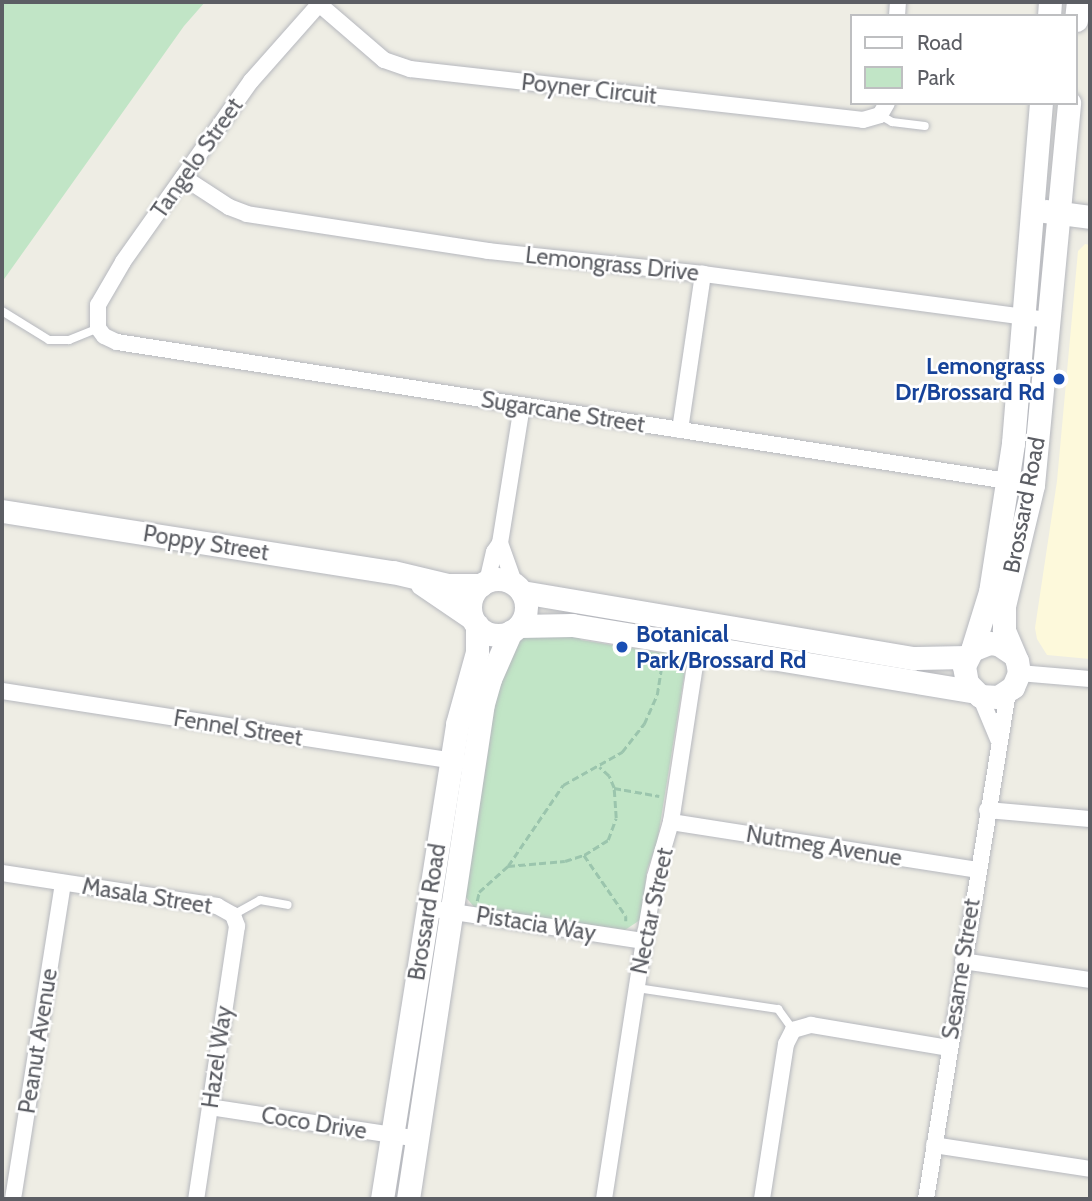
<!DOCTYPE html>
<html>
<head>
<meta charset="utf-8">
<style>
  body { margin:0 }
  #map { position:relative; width:1092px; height:1201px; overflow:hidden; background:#eeede4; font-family:Cabin,sans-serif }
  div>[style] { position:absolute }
  .commercial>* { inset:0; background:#fdf9db }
  .green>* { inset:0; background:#c1e5c6 }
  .path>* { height:2.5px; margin-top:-1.25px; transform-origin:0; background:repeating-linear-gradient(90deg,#9bc5ad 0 7px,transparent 0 10.5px) }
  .roads { filter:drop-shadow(0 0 2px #b6b8be) drop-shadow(0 0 2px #b6b8be) }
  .lane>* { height:8px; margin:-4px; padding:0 4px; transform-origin:4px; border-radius:4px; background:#fff }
  .street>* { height:16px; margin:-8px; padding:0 8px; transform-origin:8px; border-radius:8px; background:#fff }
  .secondary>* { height:23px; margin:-11.5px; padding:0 11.5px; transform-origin:11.5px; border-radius:11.5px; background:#fff }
  .secondary>.ring { margin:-11.5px; padding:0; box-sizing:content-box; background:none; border:23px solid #fff; border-radius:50% }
  .dots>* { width:19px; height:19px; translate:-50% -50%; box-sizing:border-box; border:4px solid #fff; border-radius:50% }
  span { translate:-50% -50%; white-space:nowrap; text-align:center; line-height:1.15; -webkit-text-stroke:5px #fff; paint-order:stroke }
  .street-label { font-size:23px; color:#5c5e64 }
  .transit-label { font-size:23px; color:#164399; font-weight:700 }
  .right { translate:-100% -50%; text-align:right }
  .left { translate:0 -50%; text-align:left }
  .frame { position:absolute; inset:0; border:4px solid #5c5e64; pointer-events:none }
  .legend { position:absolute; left:850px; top:14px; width:228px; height:91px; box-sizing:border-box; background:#fff; border:2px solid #bebfc1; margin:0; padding:9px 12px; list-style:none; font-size:21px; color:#5c5e64 }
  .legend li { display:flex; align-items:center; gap:14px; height:35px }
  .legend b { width:35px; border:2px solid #bebfc1 }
</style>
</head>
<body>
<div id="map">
  <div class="commercial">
    <div style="clip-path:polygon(1085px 244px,1090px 245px,1090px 659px,1047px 655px,1037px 639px,1035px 628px,1057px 481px,1078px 251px)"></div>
  </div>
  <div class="green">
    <div style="clip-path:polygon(2px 2px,205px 2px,184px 26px,2px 282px)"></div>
    <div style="clip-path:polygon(573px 629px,581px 640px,662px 653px,667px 648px,677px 650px,686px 664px,657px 843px,647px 870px,642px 910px,640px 920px,625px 930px,475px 908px,464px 895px,463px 883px,468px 879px,492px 725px,486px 718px,519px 638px,531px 631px)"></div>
  </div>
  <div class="path">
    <div style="left:614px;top:788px;width:46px;rotate:10.1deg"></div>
    <div style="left:584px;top:855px;width:74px;rotate:55.5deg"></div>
    <div style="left:626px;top:916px;width:5px;rotate:90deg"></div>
    <div style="left:508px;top:866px;width:57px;rotate:-5deg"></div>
    <div style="left:565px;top:861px;width:20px;rotate:-18deg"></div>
    <div style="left:584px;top:855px;width:28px;rotate:-32deg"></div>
    <div style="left:608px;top:840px;width:23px;rotate:-70deg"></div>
    <div style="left:616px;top:818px;width:30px;rotate:-94deg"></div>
    <div style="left:614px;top:788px;width:13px;rotate:-113deg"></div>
    <div style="left:609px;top:776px;width:13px;rotate:-138deg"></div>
    <div style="left:477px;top:901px;width:9px;rotate:-77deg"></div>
    <div style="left:479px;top:892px;width:39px;rotate:-42deg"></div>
    <div style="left:508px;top:866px;width:98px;rotate:-55.8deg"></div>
    <div style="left:563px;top:785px;width:68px;rotate:-29.2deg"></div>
    <div style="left:622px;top:752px;width:36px;rotate:-52deg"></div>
    <div style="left:644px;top:724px;width:32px;rotate:-66deg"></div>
    <div style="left:657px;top:695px;width:32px;rotate:-81deg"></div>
    <div style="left:662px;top:663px;width:19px;rotate:9deg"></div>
  </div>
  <div class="roads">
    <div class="lane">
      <div style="left:880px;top:115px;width:14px;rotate:30deg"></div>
      <div style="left:892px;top:122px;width:33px;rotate:7deg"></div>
      <div style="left:2px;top:311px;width:55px;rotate:31.7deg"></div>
      <div style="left:49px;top:340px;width:20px"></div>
      <div style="left:69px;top:340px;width:31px;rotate:-22deg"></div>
      <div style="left:233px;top:915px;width:31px;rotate:-29deg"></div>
      <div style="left:260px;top:900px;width:28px;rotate:10deg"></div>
      <div style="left:637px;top:988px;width:143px;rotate:8.5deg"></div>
      <div style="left:778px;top:1009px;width:26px;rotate:54deg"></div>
    </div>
    <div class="street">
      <div style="left:321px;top:2px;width:106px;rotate:131.5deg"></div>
      <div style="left:251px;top:81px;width:222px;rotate:125.3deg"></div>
      <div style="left:123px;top:262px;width:50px;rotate:120.2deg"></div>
      <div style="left:98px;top:305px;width:23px;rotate:90deg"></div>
      <div style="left:98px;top:328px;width:10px;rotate:53deg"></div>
      <div style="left:104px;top:336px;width:14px;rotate:25deg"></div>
      <div style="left:117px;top:342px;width:927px;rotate:8.87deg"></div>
      <div style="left:319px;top:4px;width:86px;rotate:40.7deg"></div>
      <div style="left:384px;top:60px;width:28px;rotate:19deg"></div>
      <div style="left:410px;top:69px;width:456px;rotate:6.4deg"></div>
      <div style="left:863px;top:120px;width:18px;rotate:-16deg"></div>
      <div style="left:880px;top:115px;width:14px;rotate:-60deg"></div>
      <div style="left:897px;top:16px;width:14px;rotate:-86deg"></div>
      <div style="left:183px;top:177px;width:55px;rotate:33.1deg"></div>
      <div style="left:229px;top:207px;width:19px;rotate:21deg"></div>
      <div style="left:247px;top:214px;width:244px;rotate:8.7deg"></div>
      <div style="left:488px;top:251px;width:216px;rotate:6.1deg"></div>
      <div style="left:703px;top:274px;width:350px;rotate:7.6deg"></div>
      <div style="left:680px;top:430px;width:158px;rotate:-81.6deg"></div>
      <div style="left:500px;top:543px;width:45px;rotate:70.3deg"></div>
      <div style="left:487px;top:582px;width:31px;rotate:-77deg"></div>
      <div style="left:494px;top:552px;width:11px;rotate:-56deg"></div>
      <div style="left:500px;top:543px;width:139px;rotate:-80.9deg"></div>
      <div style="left:1019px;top:673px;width:71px;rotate:4.8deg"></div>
      <div style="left:2px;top:691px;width:462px;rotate:8.8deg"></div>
      <div style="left:980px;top:696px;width:47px;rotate:67.3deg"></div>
      <div style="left:987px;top:810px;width:103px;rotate:5deg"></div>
      <div style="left:671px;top:822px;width:310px;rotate:8.9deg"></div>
      <div style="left:2px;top:873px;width:218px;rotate:8.7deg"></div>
      <div style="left:217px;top:906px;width:18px;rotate:29deg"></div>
      <div style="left:233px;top:915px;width:12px;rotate:70deg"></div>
      <div style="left:237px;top:926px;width:276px;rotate:98.5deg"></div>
      <div style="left:428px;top:908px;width:219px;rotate:8.7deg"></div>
      <div style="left:963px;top:961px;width:128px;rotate:8.5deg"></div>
      <div style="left:210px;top:1107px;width:210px;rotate:8.7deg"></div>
      <div style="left:934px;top:1145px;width:158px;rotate:8.7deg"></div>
      <div style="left:13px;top:1199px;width:320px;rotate:-81deg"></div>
      <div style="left:604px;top:1199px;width:261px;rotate:-81.2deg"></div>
      <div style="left:644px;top:941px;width:65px;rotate:-80.2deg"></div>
      <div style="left:655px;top:877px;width:57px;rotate:-73.8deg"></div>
      <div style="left:671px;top:822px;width:185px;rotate:-81.3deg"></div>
      <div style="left:762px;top:1199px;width:157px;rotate:-81.2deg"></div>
      <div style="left:786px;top:1044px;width:16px;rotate:-63deg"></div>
      <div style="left:793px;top:1030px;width:19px;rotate:-16deg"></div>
      <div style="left:811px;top:1025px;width:140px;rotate:9.5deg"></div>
      <div style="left:926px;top:1199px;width:514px;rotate:-80.81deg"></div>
    </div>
    <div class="secondary">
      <div style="left:1049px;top:16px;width:14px;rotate:-86deg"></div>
      <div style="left:1076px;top:20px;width:18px;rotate:-84deg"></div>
      <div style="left:1045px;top:211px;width:45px;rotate:7.6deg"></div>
      <div style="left:2px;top:511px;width:396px;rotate:8.9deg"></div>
      <div style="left:393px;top:572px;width:57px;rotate:13.3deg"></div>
      <div style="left:448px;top:585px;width:33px"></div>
      <div class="ring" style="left:470px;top:579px;width:33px;height:33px"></div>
      <div style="left:422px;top:584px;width:60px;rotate:34.2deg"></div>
      <div style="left:522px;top:592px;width:398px;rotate:9.6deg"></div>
      <div style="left:914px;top:658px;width:53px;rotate:-1.1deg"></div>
      <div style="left:519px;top:626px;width:53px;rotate:-1.1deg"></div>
      <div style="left:572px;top:625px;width:405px;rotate:9.4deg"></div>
      <div style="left:972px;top:650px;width:61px;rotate:-72.8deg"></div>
      <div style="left:990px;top:592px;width:151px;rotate:-81.2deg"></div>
      <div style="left:1013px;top:443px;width:341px;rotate:-85.3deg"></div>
      <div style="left:1013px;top:654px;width:18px;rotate:-146deg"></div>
      <div style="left:998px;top:644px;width:9px;rotate:-174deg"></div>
      <div style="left:989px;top:643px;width:18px;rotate:158deg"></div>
      <div style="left:972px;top:650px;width:18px;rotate:117deg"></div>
      <div style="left:964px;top:666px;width:17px;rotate:80deg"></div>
      <div style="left:967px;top:683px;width:18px;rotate:45deg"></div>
      <div style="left:980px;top:696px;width:18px;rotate:3deg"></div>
      <div style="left:998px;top:697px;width:18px;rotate:-34deg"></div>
      <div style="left:1013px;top:687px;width:15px;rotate:-67deg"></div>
      <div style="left:1019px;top:673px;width:12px;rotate:-99deg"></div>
      <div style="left:1017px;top:661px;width:34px;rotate:-113deg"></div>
      <div style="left:1004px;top:630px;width:24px;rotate:-90deg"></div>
      <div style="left:1004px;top:606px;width:124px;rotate:-76.5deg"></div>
      <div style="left:1033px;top:485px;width:384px;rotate:-84.6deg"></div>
      <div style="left:382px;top:1199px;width:481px;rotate:-81deg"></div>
      <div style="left:457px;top:724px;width:75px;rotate:-74.5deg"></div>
      <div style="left:477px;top:652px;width:27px;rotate:-90deg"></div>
      <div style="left:408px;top:1199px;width:498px;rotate:-81.4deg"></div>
      <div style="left:482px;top:707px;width:29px;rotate:-74deg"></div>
      <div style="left:490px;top:679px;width:52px;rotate:-66.4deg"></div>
    </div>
  </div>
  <div class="dots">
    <div style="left:1059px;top:379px;background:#1a4fb4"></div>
    <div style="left:622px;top:647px;background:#1a4fb4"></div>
  </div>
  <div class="street-label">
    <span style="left:589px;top:89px;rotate:6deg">Poyner Circuit</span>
    <span style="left:197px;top:158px;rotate:-55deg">Tangelo Street</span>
    <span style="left:612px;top:264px;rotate:6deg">Lemongrass Drive</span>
    <span style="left:563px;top:412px;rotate:9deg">Sugarcane Street</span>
    <span style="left:1024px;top:505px;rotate:-79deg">Brossard Road</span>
    <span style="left:206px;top:543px;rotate:9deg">Poppy Street</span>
    <span style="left:238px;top:728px;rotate:9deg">Fennel Street</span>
    <span style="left:824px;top:846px;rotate:9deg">Nutmeg Avenue</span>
    <span style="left:147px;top:896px;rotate:9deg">Masala Street</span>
    <span style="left:652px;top:911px;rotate:-78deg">Nectar Street</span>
    <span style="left:427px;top:912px;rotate:-81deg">Brossard Road</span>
    <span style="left:536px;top:924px;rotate:9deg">Pistacia Way</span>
    <span style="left:961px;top:969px;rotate:-81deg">Sesame Street</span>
    <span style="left:38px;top:1041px;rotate:-81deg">Peanut Avenue</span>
    <span style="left:217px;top:1057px;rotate:-82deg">Hazel Way</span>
    <span style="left:314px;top:1123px;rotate:9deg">Coco Drive</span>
  </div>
  <div class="transit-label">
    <span class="right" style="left:1045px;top:379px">Lemongrass<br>Dr/Brossard Rd</span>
    <span class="left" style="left:636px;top:647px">Botanical<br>Park/Brossard Rd</span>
  </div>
  <div class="frame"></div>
  <ul class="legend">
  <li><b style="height:9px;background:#fff"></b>Road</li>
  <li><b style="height:19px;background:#c1e5c6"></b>Park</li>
  </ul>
</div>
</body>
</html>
